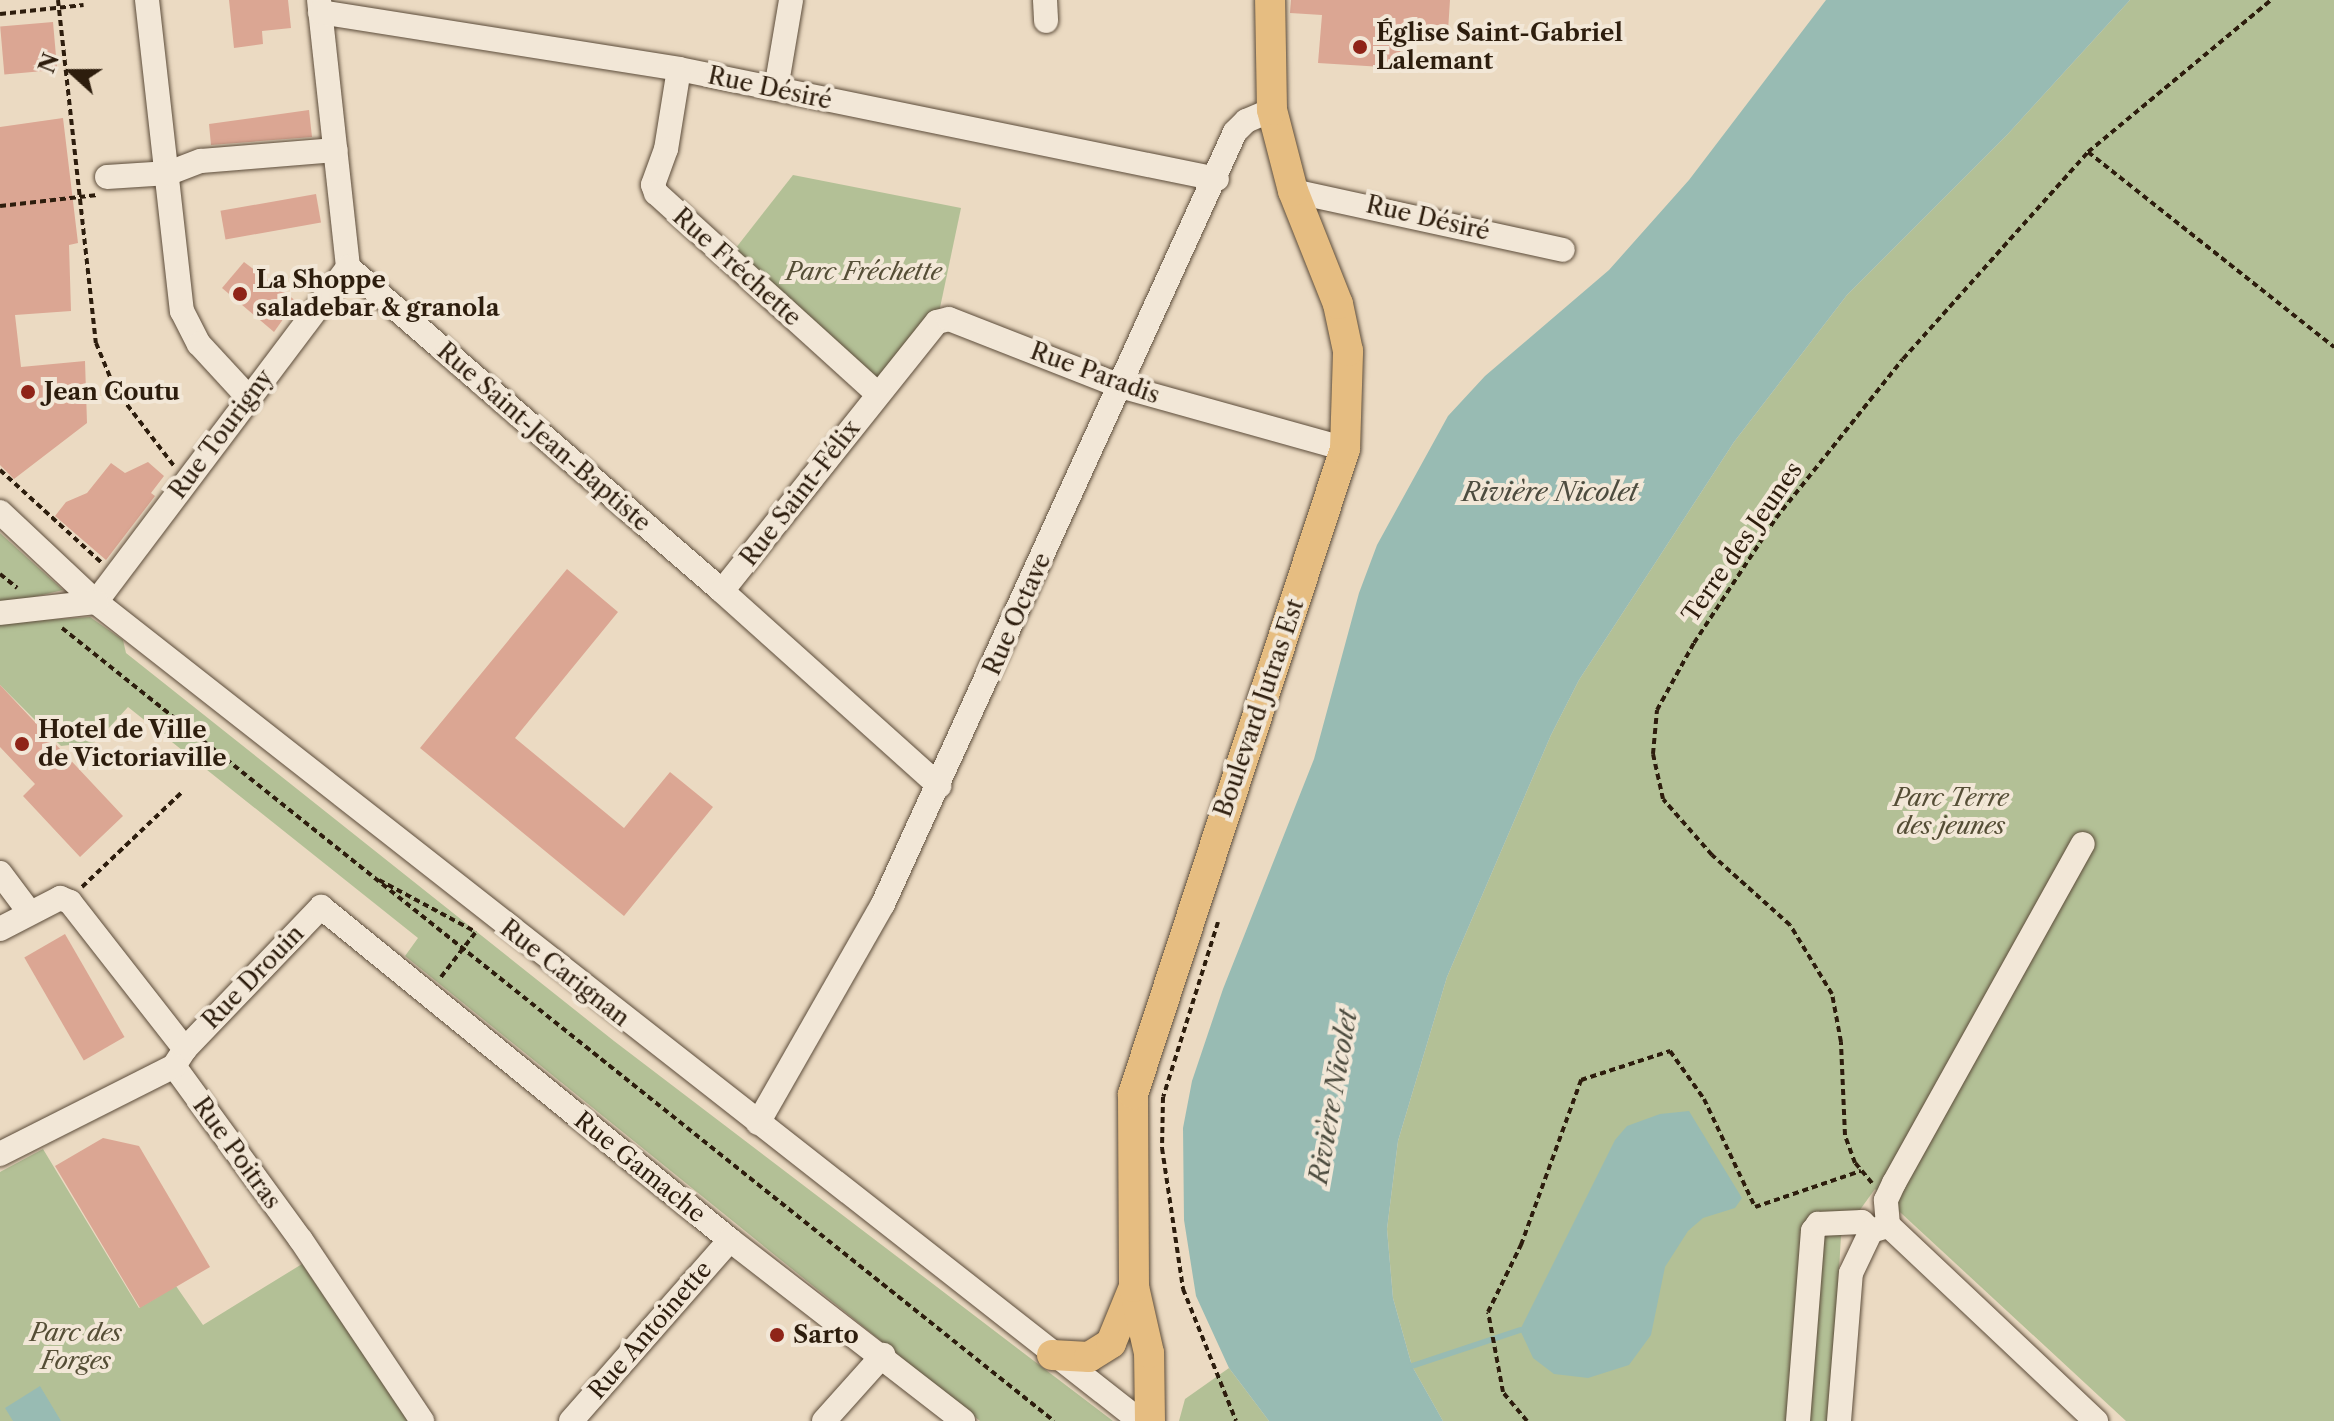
<!DOCTYPE html>
<html>
<head>
<meta charset="utf-8">
<style>
  body { margin:0 }
  #map { position:relative; width:2334px; height:1421px; overflow:hidden; background:#ebdac2; font-family:"Libre Caslon Text",serif }
  div>[style] { position:absolute }
  .green>* { inset:0; background:#b3c096 }
  .water>* { inset:0; background:#98bbb3 }
  .stream>* { height:6px; margin:-3px; padding:0 3px; transform-origin:3px; border-radius:3px; background:#98bbb3 }
  .building>* { inset:0; background:#dba693; transform-origin:0 0 }
  .path>* { height:4px; margin-top:-2px; transform-origin:0; background:repeating-linear-gradient(90deg,#2d1d0d 0 6px,transparent 0 10px) }
  .roads { filter:drop-shadow(0 0 2px #5c4c3a) drop-shadow(0 0 2px #5c4c3a) }
  .minor>* { height:24px; margin:-12px; padding:0 12px; transform-origin:12px; border-radius:12px; background:#f2e7d7 }
  .major>* { height:30px; margin:-15px; padding:0 15px; transform-origin:15px; border-radius:15px; background:#e6bd81 }
  .dots>* { width:22px; height:22px; translate:-50% -50%; box-sizing:border-box; border:4px solid #f2e7d7; border-radius:50% }
  span { translate:-50% -50%; white-space:nowrap; text-align:center; line-height:1.15; -webkit-text-stroke:8px #f2e7d7; paint-order:stroke }
  .poi-label { font-size:24px; color:#2d1d0d; font-weight:700 }
  .left { translate:0 -50%; text-align:left }
  .street-label { font-size:24px; color:#2d1d0d }
  .park-label { font-size:24px; color:#554e36; font-style:italic }
  .water-label { font-size:26px; color:#4d4c3f; font-style:italic }
  .north { position:absolute; left:32px; top:32px; width:80px; height:80px; -webkit-text-stroke:6px #f2e7d7; paint-order:stroke; rotate:291deg; font-size:22px; font-weight:700; line-height:32px; text-align:center; color:#2d1d0d }
  .north::after { content:''; display:block; margin:auto; width:28px; height:36px; background:#2d1d0d; clip-path:polygon(50% 0,100% 100%,50% 72%,0 100%) }
</style>
</head>
<body>
<div id="map">
  <div class="green">
    <div style="clip-path:polygon(2130px 0,2334px 0,2334px 1421px,2126px 1421px,1875px 1189px,1841px 1236px,1830px 1421px,1443px 1421px,1412px 1366px,1393px 1298px,1387px 1229px,1398px 1141px,1447px 977px,1551px 735px,1579px 680px,1734px 442px,1847px 295px,2007px 135px)"></div>
    <div style="clip-path:polygon(793px 175px,961px 208px,937px 322px,878px 394px,728px 258px)"></div>
    <div style="clip-path:polygon(0 533px,63px 590px,0 605px)"></div>
    <div style="clip-path:polygon(90px 617px,123px 640px,126px 653px,614px 1041px,1113px 1421px,980px 1421px,405px 956px,418px 938px,128px 707px,96px 742px,61px 746px,0 685px,0 623px)"></div>
    <div style="clip-path:polygon(43px 1149px,139px 1308px,176px 1286px,203px 1325px,302px 1264px,409px 1421px,0 1421px,0 1172px)"></div>
    <div style="clip-path:polygon(1229px 1368px,1269px 1421px,1179px 1421px,1185px 1399px)"></div>
  </div>
  <div class="water">
    <div style="clip-path:polygon(1826px 0,2130px 0,2007px 135px,1847px 295px,1734px 442px,1579px 680px,1551px 735px,1447px 977px,1398px 1141px,1387px 1229px,1393px 1298px,1412px 1366px,1443px 1421px,1269px 1421px,1229px 1368px,1196px 1296px,1184px 1220px,1183px 1128px,1192px 1081px,1223px 989px,1314px 759px,1359px 593px,1377px 545px,1448px 416px,1485px 376px,1609px 270px,1689px 180px)"></div>
    <div style="clip-path:polygon(1689px 1111px,1742px 1198px,1735px 1208px,1703px 1218px,1688px 1231px,1665px 1267px,1651px 1335px,1629px 1365px,1588px 1378px,1554px 1374px,1533px 1358px,1520px 1330px,1615px 1140px,1627px 1126px,1660px 1114px)"></div>
    <div style="clip-path:polygon(40px 1386px,61px 1421px,13px 1421px,5px 1408px)"></div>
  </div>
  <div class="stream">
    <div style="left:1412px;top:1366px;width:114px;rotate:-18.4deg"></div>
  </div>
  <div class="building">
    <div style="clip-path:polygon(229px 0,288px 0,291px 28px,262px 31px,263px 44px,234px 48px)"></div>
    <div style="clip-path:polygon(1291px 0,1450px 0,1448px 31px,1402px 28px,1399px 68px,1318px 63px,1322px 15px,1290px 13px)"></div>
    <div style="left:53px;top:22px;width:48px;height:53px;rotate:85deg"></div>
    <div style="clip-path:polygon(309px 110px,312px 137px,211px 145px,209px 124px)"></div>
    <div style="clip-path:polygon(63px 118px,78px 243px,69px 245px,71px 311px,15px 315px,21px 367px,85px 361px,87px 423px,14px 479px,0 465px,0 127px)"></div>
    <div style="left:316px;top:194px;width:29px;height:97px;rotate:80deg"></div>
    <div style="clip-path:polygon(244px 262px,296px 301px,274px 332px,222px 288px)"></div>
    <div style="clip-path:polygon(148px 462px,164px 476px,151px 493px,155px 496px,106px 560px,55px 516px,66px 502px,87px 493px,111px 463px,125px 473px)"></div>
    <div style="clip-path:polygon(567px 569px,618px 612px,515px 738px,624px 828px,670px 772px,713px 807px,624px 916px,420px 748px)"></div>
    <div style="clip-path:polygon(0 685px,123px 816px,80px 857px,23px 796px,35px 784px,0 747px)"></div>
    <div style="left:65px;top:934px;width:119px;height:47px;rotate:60deg"></div>
    <div style="clip-path:polygon(103px 1138px,139px 1146px,210px 1267px,140px 1308px,55px 1166px)"></div>
  </div>
  <div class="path">
    <div style="left:58px;top:0;width:345px;rotate:83.7deg"></div>
    <div style="left:96px;top:343px;width:50px;rotate:67.6deg"></div>
    <div style="left:115px;top:389px;width:97px;rotate:52.5deg"></div>
    <div style="left:0;top:14px;width:84px;rotate:-6.1deg"></div>
    <div style="left:2088px;top:152px;width:314px;rotate:38.4deg"></div>
    <div style="left:0;top:206px;width:98px;rotate:-6.5deg"></div>
    <div style="left:0;top:470px;width:138px;rotate:42.4deg"></div>
    <div style="left:0;top:574px;width:22px;rotate:39deg"></div>
    <div style="left:62px;top:628px;width:1270px;rotate:38.64deg"></div>
    <div style="left:379px;top:880px;width:110px;rotate:28.2deg"></div>
    <div style="left:82px;top:887px;width:138px;rotate:-43.5deg"></div>
    <div style="left:1218px;top:922px;width:183px;rotate:107.4deg"></div>
    <div style="left:1163px;top:1097px;width:51px;rotate:91.1deg"></div>
    <div style="left:1162px;top:1148px;width:143px;rotate:81.5deg"></div>
    <div style="left:1183px;top:1289px;width:142px;rotate:68.1deg"></div>
    <div style="left:441px;top:977px;width:56px;rotate:-52.3deg"></div>
    <div style="left:1872px;top:1183px;width:26px;rotate:-130deg"></div>
    <div style="left:1855px;top:1163px;width:30px;rotate:-110deg"></div>
    <div style="left:1845px;top:1135px;width:93px;rotate:-92.5deg"></div>
    <div style="left:1841px;top:1042px;width:49px;rotate:-100.6deg"></div>
    <div style="left:1832px;top:994px;width:81px;rotate:-121.3deg"></div>
    <div style="left:1790px;top:925px;width:105px;rotate:-138.1deg"></div>
    <div style="left:1712px;top:855px;width:74px;rotate:-131.2deg"></div>
    <div style="left:1663px;top:799px;width:46px;rotate:-102.5deg"></div>
    <div style="left:1653px;top:754px;width:44px;rotate:-84.8deg"></div>
    <div style="left:1657px;top:710px;width:77px;rotate:-61.1deg"></div>
    <div style="left:1694px;top:643px;width:149px;rotate:-56.7deg"></div>
    <div style="left:1776px;top:518px;width:203px;rotate:-51.4deg"></div>
    <div style="left:1903px;top:359px;width:278px;rotate:-48.2deg"></div>
    <div style="left:2088px;top:152px;width:238px;rotate:-39.7deg"></div>
    <div style="left:1527px;top:1421px;width:38px;rotate:-130deg"></div>
    <div style="left:1503px;top:1392px;width:81px;rotate:-100.6deg"></div>
    <div style="left:1488px;top:1312px;width:75px;rotate:-63.8deg"></div>
    <div style="left:1521px;top:1245px;width:176px;rotate:-70deg"></div>
    <div style="left:1581px;top:1080px;width:94px;rotate:-18deg"></div>
    <div style="left:1670px;top:1051px;width:59px;rotate:54.7deg"></div>
    <div style="left:1704px;top:1099px;width:119px;rotate:64.7deg"></div>
    <div style="left:1755px;top:1207px;width:112px;rotate:-18.8deg"></div>
  </div>
  <div class="roads">
    <div class="minor">
      <div style="left:147px;top:0;width:313px;rotate:83.6deg"></div>
      <div style="left:182px;top:311px;width:37px;rotate:63deg"></div>
      <div style="left:199px;top:344px;width:71px;rotate:47.3deg"></div>
      <div style="left:319px;top:0;width:269px;rotate:83.8deg"></div>
      <div style="left:348px;top:267px;width:495px;rotate:40.9deg"></div>
      <div style="left:722px;top:591px;width:292px;rotate:41.9deg"></div>
      <div style="left:1045px;top:0;width:21px;rotate:87deg"></div>
      <div style="left:320px;top:12px;width:363px;rotate:9deg"></div>
      <div style="left:679px;top:69px;width:549px;rotate:11.56deg"></div>
      <div style="left:679px;top:69px;width:81px;rotate:99.2deg"></div>
      <div style="left:666px;top:149px;width:38px;rotate:110deg"></div>
      <div style="left:653px;top:185px;width:9px;rotate:69deg"></div>
      <div style="left:656px;top:193px;width:299px;rotate:42.2deg"></div>
      <div style="left:776px;top:89px;width:90px;rotate:-80.4deg"></div>
      <div style="left:107px;top:177px;width:62px;rotate:-3.7deg"></div>
      <div style="left:169px;top:173px;width:34px;rotate:-21deg"></div>
      <div style="left:201px;top:161px;width:135px;rotate:-4.7deg"></div>
      <div style="left:1293px;top:191px;width:276px;rotate:12.3deg"></div>
      <div style="left:0;top:512px;width:132px;rotate:43.2deg"></div>
      <div style="left:96px;top:602px;width:1327px;rotate:38.11deg"></div>
      <div style="left:722px;top:591px;width:344px;rotate:-51.4deg"></div>
      <div style="left:937px;top:322px;width:12px;rotate:-14deg"></div>
      <div style="left:949px;top:319px;width:184px;rotate:21.4deg"></div>
      <div style="left:1120px;top:386px;width:234px;rotate:15.6deg"></div>
      <div style="left:96px;top:602px;width:419px;rotate:-53deg"></div>
      <div style="left:0;top:613px;width:97px;rotate:-6.5deg"></div>
      <div style="left:0;top:873px;width:50px;rotate:53.1deg"></div>
      <div style="left:0;top:929px;width:68px;rotate:-27.3deg"></div>
      <div style="left:60px;top:898px;width:11px;rotate:22deg"></div>
      <div style="left:70px;top:902px;width:187px;rotate:52deg"></div>
      <div style="left:185px;top:1049px;width:20px;rotate:123deg"></div>
      <div style="left:174px;top:1066px;width:215px;rotate:53.9deg"></div>
      <div style="left:301px;top:1240px;width:218px;rotate:56.2deg"></div>
      <div style="left:185px;top:1049px;width:197px;rotate:-46.2deg"></div>
      <div style="left:321px;top:907px;width:527px;rotate:39.15deg"></div>
      <div style="left:730px;top:1240px;width:295px;rotate:37.8deg"></div>
      <div style="left:758px;top:1123px;width:252px;rotate:-60.3deg"></div>
      <div style="left:883px;top:904px;width:848px;rotate:-65.49deg"></div>
      <div style="left:1235px;top:132px;width:16px;rotate:-45deg"></div>
      <div style="left:1246px;top:121px;width:28px;rotate:-23deg"></div>
      <div style="left:0;top:1154px;width:195px;rotate:-26.8deg"></div>
      <div style="left:1888px;top:1225px;width:25px;rotate:-95deg"></div>
      <div style="left:1886px;top:1200px;width:19px;rotate:-65deg"></div>
      <div style="left:1894px;top:1183px;width:388px;rotate:-60.9deg"></div>
      <div style="left:1888px;top:1225px;width:286px;rotate:43.3deg"></div>
      <div style="left:571px;top:1421px;width:241px;rotate:-48.7deg"></div>
      <div style="left:824px;top:1421px;width:89px;rotate:-48.2deg"></div>
      <div style="left:1798px;top:1421px;width:191px;rotate:-85.5deg"></div>
      <div style="left:1813px;top:1231px;width:9px;rotate:-54deg"></div>
      <div style="left:1818px;top:1224px;width:44px;rotate:-2.6deg"></div>
      <div style="left:1862px;top:1222px;width:13px;rotate:45deg"></div>
      <div style="left:1839px;top:1421px;width:148px;rotate:-85.4deg"></div>
      <div style="left:1851px;top:1273px;width:47px;rotate:-64.5deg"></div>
      <div style="left:1871px;top:1231px;width:14px;rotate:-17deg"></div>
    </div>
    <div class="major">
      <div style="left:1052px;top:1355px;width:37px;rotate:3deg"></div>
      <div style="left:1089px;top:1357px;width:26px;rotate:-32deg"></div>
      <div style="left:1111px;top:1343px;width:61px;rotate:-67.7deg"></div>
      <div style="left:1150px;top:1421px;width:68px;rotate:-90.8deg"></div>
      <div style="left:1149px;top:1353px;width:68px;rotate:-102.8deg"></div>
      <div style="left:1134px;top:1287px;width:193px;rotate:-90.3deg"></div>
      <div style="left:1133px;top:1094px;width:679px;rotate:-71.81deg"></div>
      <div style="left:1345px;top:449px;width:98px;rotate:-88.2deg"></div>
      <div style="left:1348px;top:351px;width:48px;rotate:-102deg"></div>
      <div style="left:1338px;top:304px;width:122px;rotate:-111.7deg"></div>
      <div style="left:1293px;top:191px;width:84px;rotate:-104.5deg"></div>
      <div style="left:1272px;top:110px;width:110px;rotate:-91deg"></div>
    </div>
  </div>
  <div class="dots">
    <div style="left:1360px;top:47px;background:#8f2418"></div>
    <div style="left:240px;top:294px;background:#8f2418"></div>
    <div style="left:28px;top:392px;background:#8f2418"></div>
    <div style="left:22px;top:744px;background:#8f2418"></div>
    <div style="left:777px;top:1335px;background:#8f2418"></div>
  </div>
  <div class="poi-label">
    <span class="left" style="left:1376px;top:47px">Église Saint-Gabriel<br>Lalemant</span>
    <span class="left" style="left:256px;top:294px">La Shoppe<br>saladebar &amp; granola</span>
    <span class="left" style="left:44px;top:392px">Jean Coutu</span>
    <span class="left" style="left:38px;top:744px">Hotel de Ville<br>de Victoriaville</span>
    <span class="left" style="left:793px;top:1335px">Sarto</span>
  </div>
  <div class="street-label">
    <span style="left:770px;top:88px;rotate:12deg">Rue Désiré</span>
    <span style="left:1428px;top:218px;rotate:13deg">Rue Désiré</span>
    <span style="left:737px;top:267px;rotate:42deg">Rue Fréchette</span>
    <span style="left:1095px;top:373px;rotate:20deg">Rue Paradis</span>
    <span style="left:221px;top:434px;rotate:-53deg">Rue Tourigny</span>
    <span style="left:544px;top:437px;rotate:41deg">Rue Saint-Jean-Baptiste</span>
    <span style="left:800px;top:493px;rotate:-52deg">Rue Saint-Félix</span>
    <span style="left:1742px;top:542px;rotate:-55deg">Terre des Jeunes</span>
    <span style="left:1017px;top:614px;rotate:-66deg">Rue Octave</span>
    <span style="left:1259px;top:708px;rotate:-71deg">Boulevard Jutras Est</span>
    <span style="left:565px;top:973px;rotate:38deg">Rue Carignan</span>
    <span style="left:253px;top:977px;rotate:-46deg">Rue Drouin</span>
    <span style="left:237px;top:1153px;rotate:54deg">Rue Poitras</span>
    <span style="left:640px;top:1167px;rotate:39deg">Rue Gamache</span>
    <span style="left:650px;top:1330px;rotate:-49deg">Rue Antoinette</span>
  </div>
  <div class="park-label">
    <span style="left:864px;top:272px">Parc Fréchette</span>
    <span style="left:1951px;top:812px">Parc Terre<br>des jeunes</span>
    <span style="left:76px;top:1347px">Parc des<br>Forges</span>
  </div>
  <div class="water-label">
    <span style="left:1550px;top:493px">Rivière Nicolet</span>
    <span style="left:1334px;top:1097px;rotate:-80deg">Rivière Nicolet</span>
  </div>
  <div class="north">N</div>
</div>
</body>
</html>
